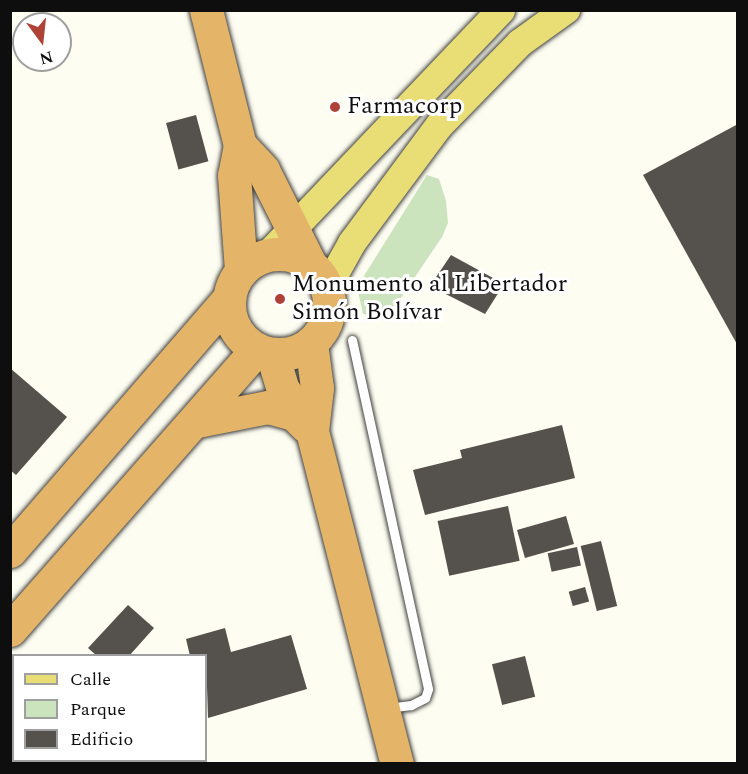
<!DOCTYPE html>
<html>
<head>
<meta charset="utf-8">
<style>
  body { margin:0 }
  #map { position:relative; width:748px; height:774px; overflow:hidden; background:#fdfdf1; font-family:Spectral,serif }
  div>[style] { position:absolute }
  .green>* { inset:0; background:#cce4be }
  .building>* { inset:0; background:#55514c; transform-origin:0 0 }
  .roads { filter:drop-shadow(0 0 2px #414141) drop-shadow(0 0 2px #414141) }
  .lane>* { height:9px; margin:-4.5px; padding:0 4.5px; transform-origin:4.5px; border-radius:4.5px; background:#fff }
  .primary>* { height:28px; margin:-14px; padding:0 14px; transform-origin:14px; border-radius:14px; background:#e9de75 }
  .highway>* { height:33px; margin:-16.5px; padding:0 16.5px; transform-origin:16.5px; border-radius:16.5px; background:#e4b468 }
  .highway>.ring { margin:-16.5px; padding:0; box-sizing:content-box; background:none; border:33px solid #e4b468; border-radius:50% }
  .dots>* { width:16px; height:16px; translate:-50% -50%; box-sizing:border-box; border:3px solid #fff; border-radius:50% }
  span { translate:-50% -50%; white-space:nowrap; text-align:center; line-height:1.15; -webkit-text-stroke:6px #fff; paint-order:stroke }
  .poi-label { font-size:24px; color:#0e0e0e }
  .left { translate:0 -50%; text-align:left }
  .frame { position:absolute; inset:0; border:12px solid #0e0e0e; pointer-events:none }
  .legend { position:absolute; left:12px; top:654px; width:195px; height:108px; box-sizing:border-box; background:#fff; border:2px solid #9f9f9f; margin:0; padding:8px 10px; list-style:none; font-size:18px; color:#0e0e0e }
  .legend li { display:flex; align-items:center; gap:12px; height:30px }
  .legend b { width:30px; border:2px solid #9f9f9f }
  .north { position:absolute; left:12px; top:12px; width:60px; height:60px; box-sizing:border-box; background:#fff; border:2px solid #9f9f9f; border-radius:50%; rotate:165deg; font-size:16px; font-weight:700; line-height:24px; text-align:center; color:#0e0e0e }
  .north::after { content:''; display:block; margin:auto; width:21px; height:27px; background:#ae4236; clip-path:polygon(50% 0,100% 100%,50% 72%,0 100%) }
</style>
</head>
<body>
<div id="map">
  <div class="green">
    <div style="clip-path:polygon(427px 175px,439px 179px,446px 201px,448px 223px,442px 237px,396px 305px,375px 317px,363px 314px,357px 287px)"></div>
  </div>
  <div class="building">
    <div style="left:196px;top:115px;width:48px;height:31px;rotate:75deg"></div>
    <div style="clip-path:polygon(738px 124px,738px 346px,643px 175px)"></div>
    <div style="clip-path:polygon(451px 255px,504px 284px,485px 314px,430px 286px)"></div>
    <div style="clip-path:polygon(10px 368px,67px 417px,16px 475px,10px 470px)"></div>
    <div style="clip-path:polygon(562px 425px,575px 478px,425px 515px,413px 470px,462px 458px,460px 450px)"></div>
    <div style="left:508px;top:506px;width:56px;height:72px;rotate:78deg"></div>
    <div style="left:566px;top:516px;width:29px;height:51px;rotate:74deg"></div>
    <div style="left:601px;top:541px;width:67px;height:21px;rotate:76deg"></div>
    <div style="left:577px;top:547px;width:19px;height:30px;rotate:78deg"></div>
    <div style="left:585px;top:587px;width:15px;height:17px;rotate:74deg"></div>
    <div style="clip-path:polygon(128px 605px,154px 628px,129px 656px,97px 656px,88px 648px)"></div>
    <div style="clip-path:polygon(225px 628px,231px 652px,291px 635px,307px 689px,208px 718px,206px 656px,190px 656px,186px 639px)"></div>
    <div style="left:525px;top:656px;width:42px;height:34px;rotate:76deg"></div>
    <div style="clip-path:polygon(85px 760px,86px 764px,31px 763px,39px 760px)"></div>
  </div>
  <div class="roads">
    <div class="lane">
      <div style="left:352px;top:340px;width:357px;rotate:77.7deg"></div>
      <div style="left:428px;top:689px;width:9px;rotate:108deg"></div>
      <div style="left:425px;top:698px;width:16px;rotate:153deg"></div>
      <div style="left:411px;top:705px;width:24px;rotate:173deg"></div>
    </div>
    <div class="primary">
      <div style="left:268px;top:255px;width:338px;rotate:-46.4deg"></div>
      <div style="left:327px;top:288px;width:51px;rotate:-60.9deg"></div>
      <div style="left:352px;top:243px;width:146px;rotate:-53.4deg"></div>
      <div style="left:439px;top:126px;width:116px;rotate:-45.7deg"></div>
      <div style="left:520px;top:43px;width:57px;rotate:-35.7deg"></div>
    </div>
    <div class="highway">
      <div style="left:206px;top:10px;width:139px;rotate:75.9deg"></div>
      <div style="left:240px;top:145px;width:31px;rotate:101deg"></div>
      <div style="left:234px;top:175px;width:96px;rotate:85.8deg"></div>
      <div style="left:240px;top:145px;width:34px;rotate:47deg"></div>
      <div style="left:263px;top:170px;width:105px;rotate:63.4deg"></div>
      <div class="ring" style="left:229px;top:254px;width:67px;height:67px"></div>
      <div style="left:311px;top:343px;width:45px;rotate:82.4deg"></div>
      <div style="left:317px;top:388px;width:43px;rotate:96.6deg"></div>
      <div style="left:272px;top:354px;width:37px;rotate:73deg"></div>
      <div style="left:283px;top:389px;width:51px;rotate:55.4deg"></div>
      <div style="left:312px;top:431px;width:344px;rotate:75.7deg"></div>
      <div style="left:197px;top:421px;width:72px;rotate:-11.2deg"></div>
      <div style="left:268px;top:407px;width:27px;rotate:15deg"></div>
      <div style="left:294px;top:414px;width:17px;rotate:45deg"></div>
      <div style="left:10px;top:551px;width:335px;rotate:-49.1deg"></div>
      <div style="left:10px;top:630px;width:374px;rotate:-48.7deg"></div>
    </div>
  </div>
  <div class="dots">
    <div style="left:335px;top:107px;background:#ae4236"></div>
    <div style="left:280px;top:299px;background:#ae4236"></div>
  </div>
  <div class="poi-label">
    <span class="left" style="left:347px;top:107px">Farmacorp</span>
    <span class="left" style="left:292px;top:299px">Monumento al Libertador<br>Simón Bolívar</span>
  </div>
  <div class="frame"></div>
  <ul class="legend">
  <li><b style="height:8px;background:#e9de75"></b>Calle</li>
  <li><b style="height:16px;background:#cce4be"></b>Parque</li>
  <li><b style="height:16px;background:#55514c"></b>Edificio</li>
  </ul>
  <div class="north">N</div>
</div>
</body>
</html>
